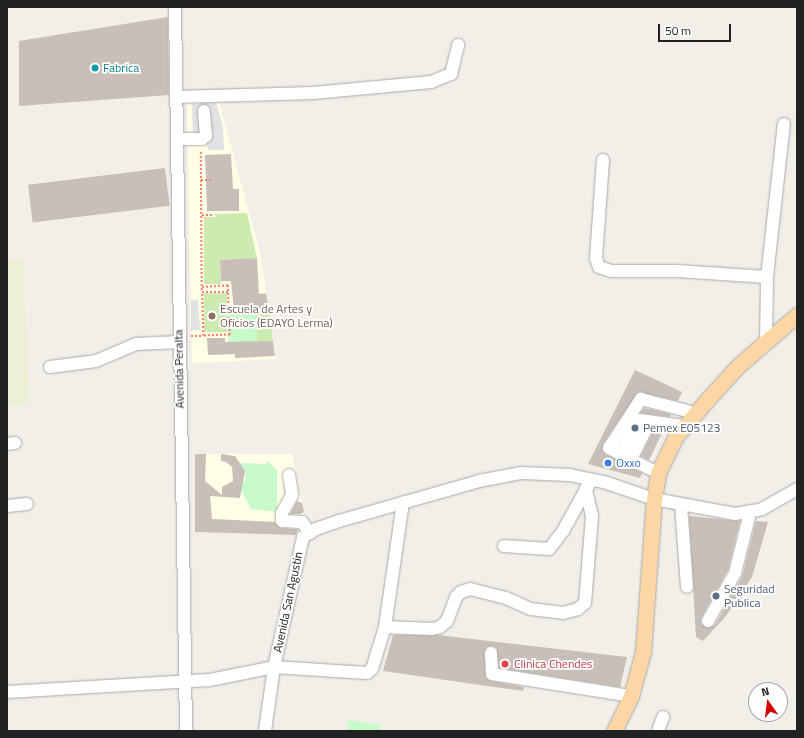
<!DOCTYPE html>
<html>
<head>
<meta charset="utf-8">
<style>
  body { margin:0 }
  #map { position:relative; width:804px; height:738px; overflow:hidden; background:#f2efe9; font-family:"Titillium Web",sans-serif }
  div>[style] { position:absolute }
  .education>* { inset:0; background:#ffffe5 }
  .farmland>* { inset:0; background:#eef0d5 }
  .grass>* { inset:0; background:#cdebb0; transform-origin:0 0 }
  .park>* { inset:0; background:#c8facc; transform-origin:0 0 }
  .parking>* { inset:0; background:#e2e2e2 }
  .building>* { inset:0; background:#c7bfb8; transform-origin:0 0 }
  .path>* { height:1.5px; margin-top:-0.75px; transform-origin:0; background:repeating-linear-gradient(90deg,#fa8072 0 2px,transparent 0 4px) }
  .roads { filter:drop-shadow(0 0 1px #a9a9a9) drop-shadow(0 0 1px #a9a9a9) }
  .minor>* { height:12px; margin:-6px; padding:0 6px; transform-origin:6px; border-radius:6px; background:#fff }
  .major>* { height:15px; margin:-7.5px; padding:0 7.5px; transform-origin:7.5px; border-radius:7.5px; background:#fcd6a4 }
  .dots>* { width:11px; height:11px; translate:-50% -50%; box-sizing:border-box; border:2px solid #fff; border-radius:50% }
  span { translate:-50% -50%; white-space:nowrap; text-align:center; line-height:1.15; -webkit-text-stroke:3.5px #fff; paint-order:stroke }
  .culture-label { font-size:12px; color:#0d838f }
  .left { translate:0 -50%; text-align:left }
  .education-label { font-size:12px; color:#785e54 }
  .street-label { font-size:12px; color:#222 }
  .service-label { font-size:12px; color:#4e5e75 }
  .shop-label { font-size:12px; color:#366cbe }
  .health-label { font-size:12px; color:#be3a42 }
  .frame { position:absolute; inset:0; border:8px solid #222; pointer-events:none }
  .north { position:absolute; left:748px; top:682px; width:40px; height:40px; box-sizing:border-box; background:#fff; border:1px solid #a7a7a7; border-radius:50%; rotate:346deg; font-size:11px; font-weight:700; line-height:16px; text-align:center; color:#222 }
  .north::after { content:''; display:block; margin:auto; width:14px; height:18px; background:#d40000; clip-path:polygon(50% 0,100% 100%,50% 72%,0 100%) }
  .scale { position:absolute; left:658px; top:24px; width:73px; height:18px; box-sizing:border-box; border:2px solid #222; border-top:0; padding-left:5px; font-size:12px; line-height:14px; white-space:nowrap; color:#222; -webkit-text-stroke:3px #fff; paint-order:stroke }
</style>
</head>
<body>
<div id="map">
  <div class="education">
    <div style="clip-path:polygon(218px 98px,261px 257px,276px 359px,192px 363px,187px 100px)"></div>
    <div style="clip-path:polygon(195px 454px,292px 454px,306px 523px,302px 524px,297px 535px,195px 532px)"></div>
  </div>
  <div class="farmland">
    <div style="clip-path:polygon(23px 259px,29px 403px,7px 406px,7px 261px)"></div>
  </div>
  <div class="grass">
    <div style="clip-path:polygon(247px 213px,257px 258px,220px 260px,221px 284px,204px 284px,204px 217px,215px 217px,215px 214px)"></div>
    <div style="left:227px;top:293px;width:39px;height:23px;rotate:90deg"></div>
    <div style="clip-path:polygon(255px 310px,269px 310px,273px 341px,257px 342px)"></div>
  </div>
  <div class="park">
    <div style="left:256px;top:313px;width:29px;height:29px;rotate:88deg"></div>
    <div style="clip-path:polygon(268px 461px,277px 470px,277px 512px,251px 509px,240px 488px,246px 478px,240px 463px,266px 464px)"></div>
    <div style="clip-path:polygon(349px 720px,381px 725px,380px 730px,387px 731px,347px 731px)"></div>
  </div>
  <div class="parking">
    <div style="clip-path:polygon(216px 102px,223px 127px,224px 150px,208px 150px,207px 144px,193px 143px,192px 104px)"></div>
    <div style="clip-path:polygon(191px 300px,198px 300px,200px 330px,191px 331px)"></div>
  </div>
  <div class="building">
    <div style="clip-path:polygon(168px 17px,169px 95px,19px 106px,19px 41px)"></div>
    <div style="clip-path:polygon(231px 154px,233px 189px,239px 189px,239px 211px,207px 211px,205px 155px)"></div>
    <div style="left:165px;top:168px;width:38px;height:138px;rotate:83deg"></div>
    <div style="clip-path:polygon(257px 258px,259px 294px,266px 293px,269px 310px,234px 310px,231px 281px,221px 281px,220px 260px)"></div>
    <div style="clip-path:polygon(207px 338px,225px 338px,225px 342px,273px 341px,275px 356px,235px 358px,235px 354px,208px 355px)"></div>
    <div style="clip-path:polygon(635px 370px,682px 392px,678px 401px,638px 392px,603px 444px,602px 448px,605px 454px,642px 473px,640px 478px,588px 464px)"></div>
    <div style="clip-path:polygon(644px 408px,671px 414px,670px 417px,641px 413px)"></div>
    <div style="clip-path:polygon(654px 430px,663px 431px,649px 460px,641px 456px)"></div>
    <div style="clip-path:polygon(195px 454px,206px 454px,205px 481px,222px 495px,222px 487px,233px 481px,232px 467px,226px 462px,221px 461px,221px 454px,235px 456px,245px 471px,240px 498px,210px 496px,212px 519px,275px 522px,281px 528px,298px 529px,296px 535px,195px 532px)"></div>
    <div style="clip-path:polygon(297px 501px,302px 503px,304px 512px,301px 514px,290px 514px)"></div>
    <div style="clip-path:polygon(689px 516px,740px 521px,728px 570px,701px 618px,701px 624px,708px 628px,715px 625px,742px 577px,756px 521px,768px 522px,752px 577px,726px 616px,703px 641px,696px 637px)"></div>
    <div style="clip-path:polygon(393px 635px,438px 635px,627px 657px,620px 687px,499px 668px,497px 649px,494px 646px,487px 647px,484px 653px,486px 678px,491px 681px,524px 687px,523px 691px,383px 671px)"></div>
  </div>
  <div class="path">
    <div style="left:201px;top:152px;width:140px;rotate:89.6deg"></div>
    <div style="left:202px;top:292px;width:27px"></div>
    <div style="left:201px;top:180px;width:12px"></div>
    <div style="left:202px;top:215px;width:12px"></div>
    <div style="left:202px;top:287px;width:26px;rotate:-4deg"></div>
    <div style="left:228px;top:285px;width:50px;rotate:87.7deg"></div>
    <div style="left:230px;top:335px;width:27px;rotate:178deg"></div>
    <div style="left:203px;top:336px;width:44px;rotate:-91.3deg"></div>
    <div style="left:191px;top:336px;width:12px"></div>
  </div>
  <div class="roads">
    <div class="minor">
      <div style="left:175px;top:7px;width:724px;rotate:89.13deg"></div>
      <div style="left:176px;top:97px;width:137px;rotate:-1.7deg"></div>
      <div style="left:313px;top:93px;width:119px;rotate:-5.3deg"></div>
      <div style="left:431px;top:82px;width:22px;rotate:-22deg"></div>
      <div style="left:451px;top:74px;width:30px;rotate:-76deg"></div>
      <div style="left:177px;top:139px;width:25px"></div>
      <div style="left:202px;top:139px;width:5px;rotate:-37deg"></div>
      <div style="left:206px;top:136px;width:25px;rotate:-95deg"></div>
      <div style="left:603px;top:160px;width:98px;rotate:94.1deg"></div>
      <div style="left:596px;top:258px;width:9px;rotate:72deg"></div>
      <div style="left:599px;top:267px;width:13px;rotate:18deg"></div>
      <div style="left:611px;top:271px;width:66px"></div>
      <div style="left:677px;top:271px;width:90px;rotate:3.8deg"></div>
      <div style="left:766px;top:342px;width:65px;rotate:-89.1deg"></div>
      <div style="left:767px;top:277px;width:154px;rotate:-83.7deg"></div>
      <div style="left:50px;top:367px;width:46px;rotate:-7.4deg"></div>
      <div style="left:96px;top:361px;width:43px;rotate:-23deg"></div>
      <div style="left:136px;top:344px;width:43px;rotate:-2.7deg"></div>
      <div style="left:7px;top:444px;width:8px;rotate:-7deg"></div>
      <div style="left:620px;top:454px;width:39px;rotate:-60deg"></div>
      <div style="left:640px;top:420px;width:44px;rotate:7.8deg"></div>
      <div style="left:631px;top:459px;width:42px;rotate:-63.4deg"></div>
      <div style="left:658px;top:473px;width:55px;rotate:-153deg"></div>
      <div style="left:609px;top:448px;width:59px;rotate:-56.9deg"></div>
      <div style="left:641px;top:399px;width:56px;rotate:14.5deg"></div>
      <div style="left:289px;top:475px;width:20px;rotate:81deg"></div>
      <div style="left:292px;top:495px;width:21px;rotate:119deg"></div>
      <div style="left:282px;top:513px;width:8px;rotate:90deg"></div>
      <div style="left:282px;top:521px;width:20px;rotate:3deg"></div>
      <div style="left:302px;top:522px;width:14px;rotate:54deg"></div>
      <div style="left:681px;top:505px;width:82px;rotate:85.8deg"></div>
      <div style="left:7px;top:506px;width:20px;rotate:-6deg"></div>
      <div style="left:504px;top:546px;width:45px;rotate:3.8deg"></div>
      <div style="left:549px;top:549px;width:23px;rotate:-52deg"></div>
      <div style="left:563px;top:531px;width:54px;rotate:-61deg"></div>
      <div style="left:708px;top:621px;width:55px;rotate:-60.6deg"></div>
      <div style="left:735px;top:573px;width:62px;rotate:-76deg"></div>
      <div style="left:385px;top:627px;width:47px;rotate:2.4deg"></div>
      <div style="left:432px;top:629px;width:8px;rotate:-14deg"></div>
      <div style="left:440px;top:627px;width:9px;rotate:-41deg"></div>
      <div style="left:447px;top:621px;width:26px;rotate:-69deg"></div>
      <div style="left:456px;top:597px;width:7px;rotate:-45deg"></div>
      <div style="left:461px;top:592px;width:9px;rotate:-18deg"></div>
      <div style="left:470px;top:589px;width:37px;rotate:14deg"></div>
      <div style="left:506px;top:598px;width:27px;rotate:24deg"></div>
      <div style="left:531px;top:609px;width:32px;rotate:7deg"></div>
      <div style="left:563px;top:613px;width:16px;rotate:-15deg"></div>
      <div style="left:578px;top:609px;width:9px;rotate:-41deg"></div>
      <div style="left:585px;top:603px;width:87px;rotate:-85.4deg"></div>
      <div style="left:592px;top:516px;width:28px;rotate:-103deg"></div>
      <div style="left:491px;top:653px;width:21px;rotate:87deg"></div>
      <div style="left:492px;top:674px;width:141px;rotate:9deg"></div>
      <div style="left:7px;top:692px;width:203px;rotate:-3.4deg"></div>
      <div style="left:210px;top:680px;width:65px;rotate:-11.5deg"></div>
      <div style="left:274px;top:667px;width:133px;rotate:-77.4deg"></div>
      <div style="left:303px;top:537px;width:15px;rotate:-32deg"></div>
      <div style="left:316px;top:529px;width:24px;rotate:-19deg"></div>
      <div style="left:339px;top:521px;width:146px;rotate:-15.9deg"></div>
      <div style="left:479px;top:481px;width:43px;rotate:-10.8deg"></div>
      <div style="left:521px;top:473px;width:49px;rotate:2.3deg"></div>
      <div style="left:570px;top:475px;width:38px;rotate:12deg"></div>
      <div style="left:607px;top:483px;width:50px;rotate:18.8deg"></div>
      <div style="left:654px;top:499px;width:82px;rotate:10.5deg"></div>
      <div style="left:735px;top:514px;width:27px;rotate:-10deg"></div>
      <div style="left:762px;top:509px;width:40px;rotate:-29.7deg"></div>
      <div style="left:265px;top:731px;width:65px;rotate:-82deg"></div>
      <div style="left:274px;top:667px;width:93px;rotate:3.7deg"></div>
      <div style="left:367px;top:673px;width:6px;rotate:-39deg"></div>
      <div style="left:372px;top:669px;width:44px;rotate:-72.8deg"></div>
      <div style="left:385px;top:627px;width:126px;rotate:-81.8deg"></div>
      <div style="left:658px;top:731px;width:15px;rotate:-70deg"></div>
    </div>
    <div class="major">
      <div style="left:614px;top:731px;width:39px;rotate:-64deg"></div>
      <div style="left:631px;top:696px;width:46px;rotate:-74.7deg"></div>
      <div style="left:643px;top:652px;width:153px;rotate:-85.9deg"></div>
      <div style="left:654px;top:499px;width:26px;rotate:-81deg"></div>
      <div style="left:658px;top:473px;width:41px;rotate:-64.1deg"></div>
      <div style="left:676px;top:436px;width:48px;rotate:-49.3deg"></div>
      <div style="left:707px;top:400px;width:47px;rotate:-47.6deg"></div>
      <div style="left:739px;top:365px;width:77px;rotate:-40.8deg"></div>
    </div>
  </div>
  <div class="dots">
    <div style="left:95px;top:68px;background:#0f9aa8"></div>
    <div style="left:212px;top:316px;background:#8d6e63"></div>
    <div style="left:635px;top:428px;background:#5c6f8a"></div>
    <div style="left:608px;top:463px;background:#3f7fe0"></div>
    <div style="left:716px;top:596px;background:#5c6f8a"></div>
    <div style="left:505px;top:664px;background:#e0444e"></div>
  </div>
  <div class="culture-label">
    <span class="left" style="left:103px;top:68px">Fabrica</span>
  </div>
  <div class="education-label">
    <span class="left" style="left:220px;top:316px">Escuela de Artes y<br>Oficios (EDAYO Lerma)</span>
  </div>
  <div class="street-label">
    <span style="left:179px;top:369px;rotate:-91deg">Avenida Peralta</span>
    <span style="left:288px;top:602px;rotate:-78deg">Avenida San Agustin</span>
  </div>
  <div class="service-label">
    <span class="left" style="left:643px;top:428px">Pemex E05123</span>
    <span class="left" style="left:724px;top:596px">Seguridad<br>Publica</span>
  </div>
  <div class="shop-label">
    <span class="left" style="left:616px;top:463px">Oxxo</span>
  </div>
  <div class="health-label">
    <span class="left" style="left:514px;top:664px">Clinica Chendes</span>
  </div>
  <div class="frame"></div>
  <div class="north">N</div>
  <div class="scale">50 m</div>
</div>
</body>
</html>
